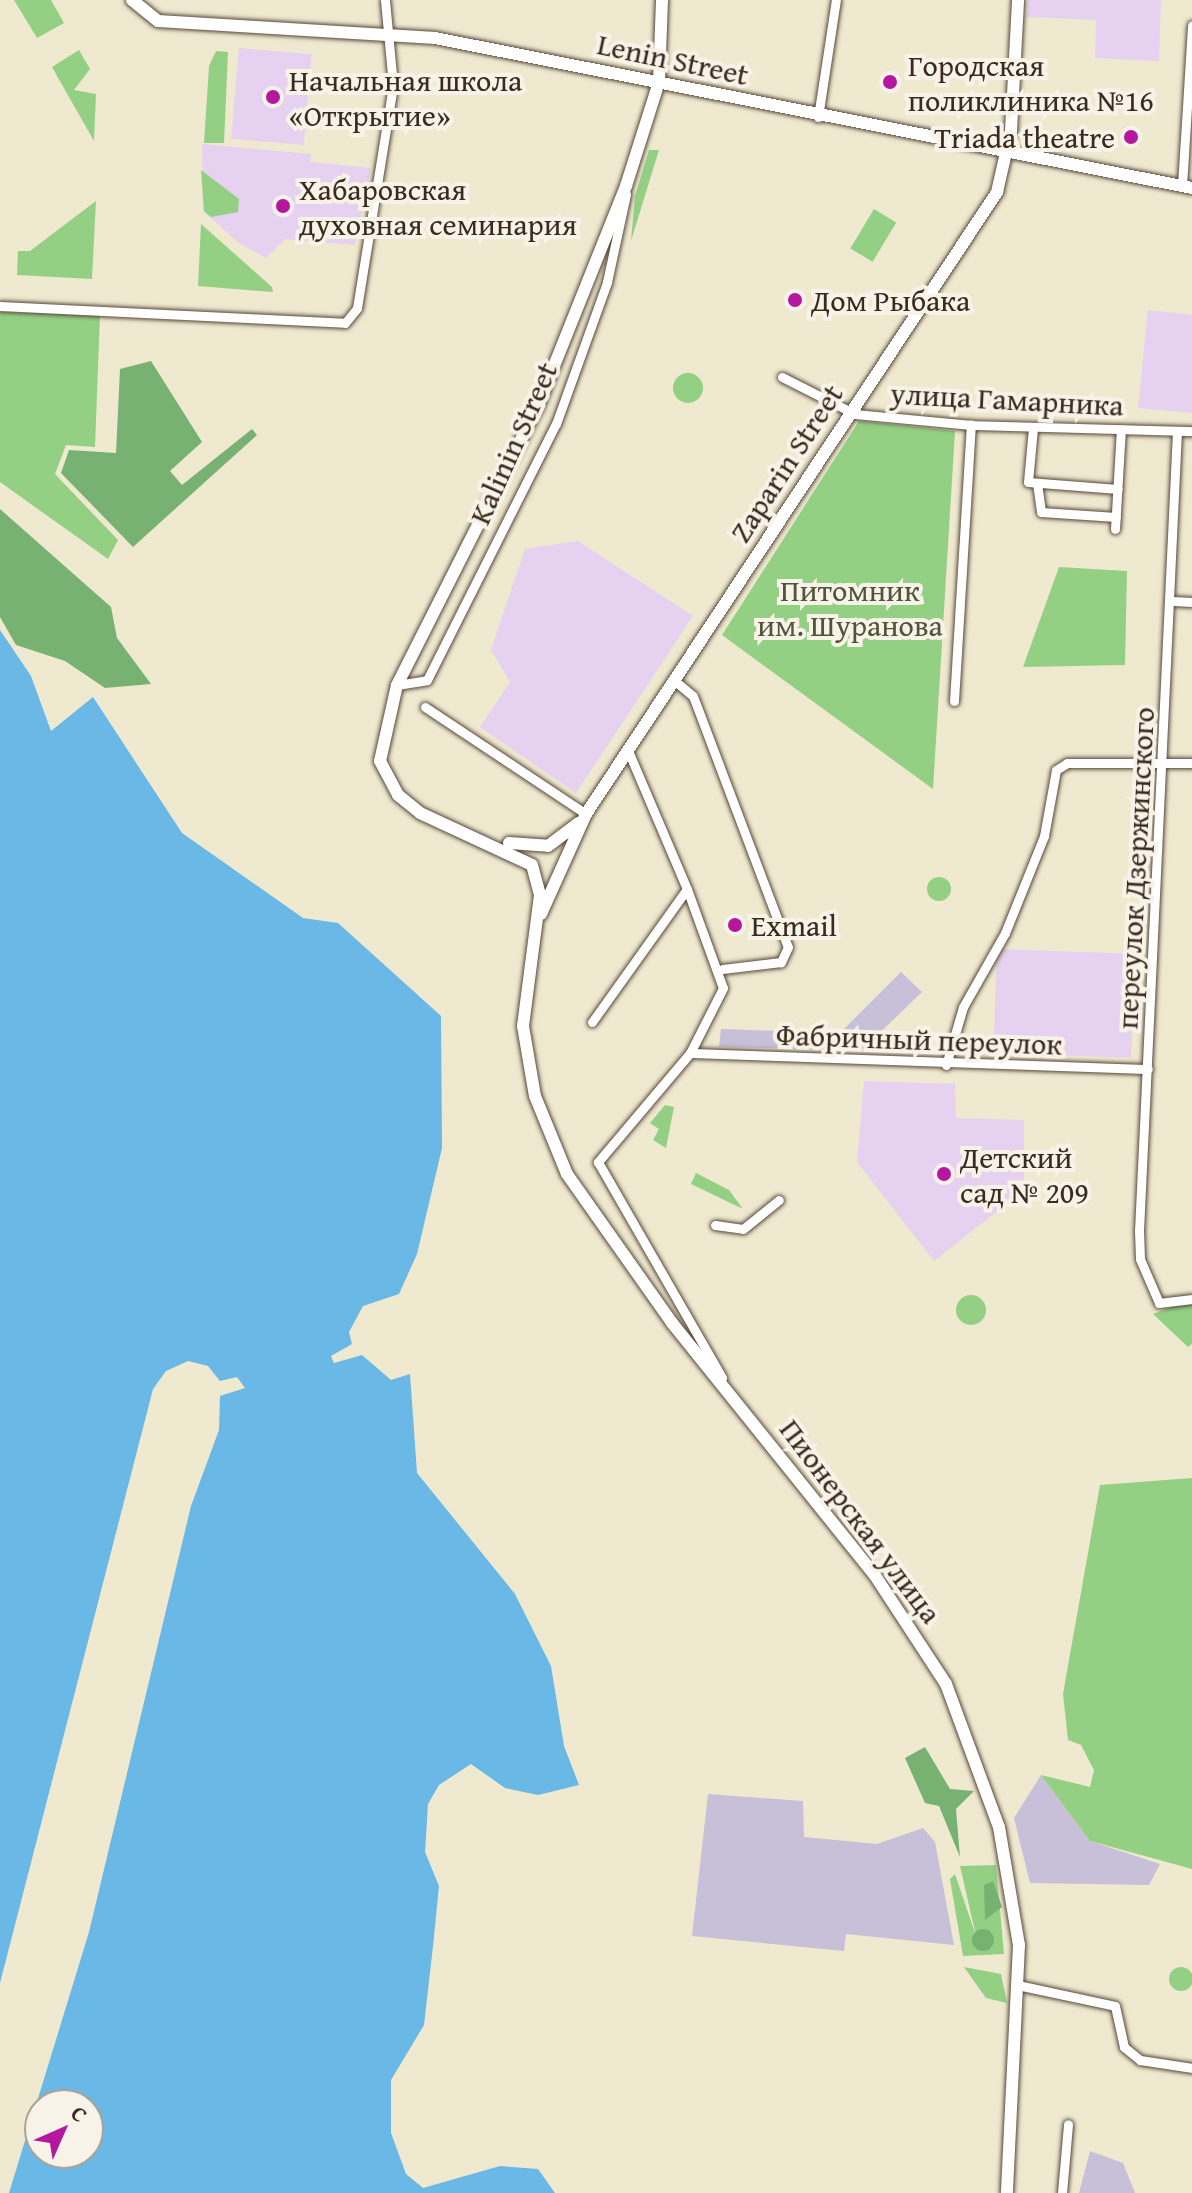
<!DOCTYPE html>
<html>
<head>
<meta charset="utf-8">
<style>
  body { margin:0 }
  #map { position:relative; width:1192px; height:2193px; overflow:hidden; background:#efe9d0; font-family:"Gentium Book Plus",serif }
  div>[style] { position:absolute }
  .built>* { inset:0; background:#e6d2f0; transform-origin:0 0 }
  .industrial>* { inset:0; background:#c8bfd8 }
  .green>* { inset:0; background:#94d084; transform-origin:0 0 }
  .round { border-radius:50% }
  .forest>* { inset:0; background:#77b272 }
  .water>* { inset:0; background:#6ab8e5 }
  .roads { filter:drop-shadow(0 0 2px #564739) drop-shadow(0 0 2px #564739) }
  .minor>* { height:9px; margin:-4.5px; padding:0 4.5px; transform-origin:4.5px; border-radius:4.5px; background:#fff }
  .major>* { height:12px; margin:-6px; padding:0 6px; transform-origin:6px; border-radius:6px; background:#fff }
  .dots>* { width:22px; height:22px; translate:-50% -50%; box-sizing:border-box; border:4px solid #f7f3e8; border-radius:50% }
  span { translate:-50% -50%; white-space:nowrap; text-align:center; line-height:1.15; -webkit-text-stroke:8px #f7f3e8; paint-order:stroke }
  .street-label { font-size:30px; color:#3b2a1e }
  .poi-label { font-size:30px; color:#3b2a1e }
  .left { translate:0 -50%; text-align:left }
  .right { translate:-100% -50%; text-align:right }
  .park-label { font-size:30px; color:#515438 }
  .north { position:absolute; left:24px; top:2089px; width:80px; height:80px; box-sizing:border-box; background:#f7f3e8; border:2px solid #aca397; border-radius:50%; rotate:45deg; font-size:22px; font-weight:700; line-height:32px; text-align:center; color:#3b2a1e }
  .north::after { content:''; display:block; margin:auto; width:28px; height:36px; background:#b5179e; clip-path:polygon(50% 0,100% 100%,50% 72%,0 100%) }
</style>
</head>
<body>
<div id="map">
  <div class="built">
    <div style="clip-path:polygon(1028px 0,1161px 0,1159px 61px,1095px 58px,1096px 20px,1027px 17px)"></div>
    <div style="left:239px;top:48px;width:73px;height:91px;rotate:5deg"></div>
    <div style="clip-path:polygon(202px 144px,311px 154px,310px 162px,371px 168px,355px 245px,285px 239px,266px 258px,239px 243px,203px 211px)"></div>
    <div style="clip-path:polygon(1148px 310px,1192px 315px,1192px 413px,1138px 408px)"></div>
    <div style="clip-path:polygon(578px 541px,693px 616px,576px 793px,480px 727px,510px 682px,491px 650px,525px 549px)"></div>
    <div style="left:997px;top:949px;width:138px;height:104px;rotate:2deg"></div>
    <div style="clip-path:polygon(864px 1081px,955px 1084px,956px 1118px,1024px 1120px,1024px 1190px,934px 1261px,857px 1162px)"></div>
  </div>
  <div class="industrial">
    <div style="clip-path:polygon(901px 972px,922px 992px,862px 1050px,719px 1047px,721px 1029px,840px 1033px)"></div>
    <div style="clip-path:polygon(1041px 1775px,1090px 1841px,1160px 1864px,1149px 1885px,1030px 1883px,1014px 1818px)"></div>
    <div style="clip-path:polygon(708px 1794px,803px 1801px,804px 1837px,877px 1844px,923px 1828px,935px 1842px,954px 1945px,846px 1934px,844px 1951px,692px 1936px)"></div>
    <div style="clip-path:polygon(1090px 2151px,1123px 2163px,1135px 2193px,1079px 2193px)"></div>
  </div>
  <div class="green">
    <div style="clip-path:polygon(14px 0,51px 0,64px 23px,37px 38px)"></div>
    <div style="clip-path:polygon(79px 50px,90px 69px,74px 90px,96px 94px,94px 141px,52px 67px)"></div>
    <div style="clip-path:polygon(216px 51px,228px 52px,224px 143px,204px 143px,209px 66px)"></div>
    <div style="clip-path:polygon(649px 150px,659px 150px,631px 241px,635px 196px)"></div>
    <div style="clip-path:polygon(201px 170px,239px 199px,238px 212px,211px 217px,204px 211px)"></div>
    <div style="clip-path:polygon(96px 201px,92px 279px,17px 275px,18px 251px,30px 251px)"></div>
    <div style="left:874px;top:209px;width:26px;height:46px;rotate:31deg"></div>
    <div style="clip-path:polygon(201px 224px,272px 287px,273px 292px,198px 286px)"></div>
    <div style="clip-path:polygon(0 312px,100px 315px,95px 447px,66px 445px,55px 474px,118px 540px,108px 559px,0 482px)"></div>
    <div class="round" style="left:673px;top:373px;width:30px;height:30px"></div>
    <div style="clip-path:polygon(859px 421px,955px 431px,933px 789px,722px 635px)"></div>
    <div style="clip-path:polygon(1059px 567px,1127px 571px,1125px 665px,1023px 667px)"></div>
    <div class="round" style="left:927px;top:877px;width:24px;height:24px"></div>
    <div style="clip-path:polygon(665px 1105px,674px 1107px,666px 1148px,653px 1140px,659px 1129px,650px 1123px)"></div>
    <div style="clip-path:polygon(696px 1173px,729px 1190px,743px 1209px,691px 1184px)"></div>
    <div class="round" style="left:956px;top:1295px;width:30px;height:30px"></div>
    <div style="clip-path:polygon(1192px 1299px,1192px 1344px,1188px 1347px,1153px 1314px)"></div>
    <div style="clip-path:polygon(1192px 1478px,1192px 1869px,1090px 1841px,1041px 1775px,1090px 1787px,1094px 1770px,1081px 1745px,1068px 1740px,1063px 1694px,1100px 1485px)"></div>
    <div style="clip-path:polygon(996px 1865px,1004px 1954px,963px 1956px,950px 1879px,955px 1874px,976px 1936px,960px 1866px)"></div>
    <div style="clip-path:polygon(964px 1967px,1001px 1974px,1007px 2003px,986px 1998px)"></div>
    <div class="round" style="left:1169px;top:1967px;width:24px;height:24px"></div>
  </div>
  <div class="forest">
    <div style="clip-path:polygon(151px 361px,202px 442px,170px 471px,182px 485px,252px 429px,257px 435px,133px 547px,61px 473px,69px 450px,116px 453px,120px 369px)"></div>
    <div style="clip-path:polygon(0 509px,111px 607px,117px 638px,151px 684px,105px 688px,65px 661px,16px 645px,0 617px)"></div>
    <div style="clip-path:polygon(925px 1747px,950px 1789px,974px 1791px,956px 1809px,960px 1857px,939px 1806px,925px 1803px,905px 1758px)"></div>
    <div style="clip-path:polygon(993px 1881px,1002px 1907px,985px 1920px,984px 1885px)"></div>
    <div class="round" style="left:972px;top:1929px;width:22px;height:22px"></div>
  </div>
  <div class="water">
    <div style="clip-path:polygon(evenodd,0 630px,31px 676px,51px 731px,93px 697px,182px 833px,303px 918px,338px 923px,441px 1016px,442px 1148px,417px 1254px,399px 1294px,363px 1306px,349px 1332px,352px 1344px,331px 1356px,334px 1363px,362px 1355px,391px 1380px,410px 1374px,417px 1473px,515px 1594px,551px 1666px,564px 1746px,579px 1785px,538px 1795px,505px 1788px,471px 1764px,439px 1785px,428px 1804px,425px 1852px,439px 1886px,433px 1946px,424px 2025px,391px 2080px,391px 2133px,406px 2174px,423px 2188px,500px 2166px,538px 2169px,555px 2193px,9px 2193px,89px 1932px,191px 1506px,219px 1430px,220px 1396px,245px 1388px,237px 1377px,220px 1381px,208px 1366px,188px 1361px,166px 1371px,153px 1389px,0 1983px,0 630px,40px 2105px,88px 2105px,88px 2153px,40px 2153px,40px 2105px)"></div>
  </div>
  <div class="roads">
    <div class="minor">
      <div style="left:818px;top:117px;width:118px;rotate:-81.3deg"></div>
      <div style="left:1182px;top:186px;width:161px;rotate:-86.4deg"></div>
      <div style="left:0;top:306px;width:345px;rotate:2.8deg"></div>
      <div style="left:345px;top:323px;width:19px;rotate:-51deg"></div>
      <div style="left:357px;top:308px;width:226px;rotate:-80.8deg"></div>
      <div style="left:393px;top:85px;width:85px;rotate:-95.4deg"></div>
      <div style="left:782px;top:377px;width:82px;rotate:26.9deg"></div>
      <div style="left:855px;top:414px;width:117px;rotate:5.4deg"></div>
      <div style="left:971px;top:425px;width:221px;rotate:1.6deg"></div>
      <div style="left:1033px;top:428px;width:54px;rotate:95.3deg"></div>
      <div style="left:1028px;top:482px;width:90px;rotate:4.4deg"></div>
      <div style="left:1177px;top:431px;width:800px;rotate:92.72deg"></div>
      <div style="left:1139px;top:1230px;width:29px;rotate:88deg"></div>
      <div style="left:1140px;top:1259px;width:48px;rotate:66.6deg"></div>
      <div style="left:1159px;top:1303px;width:33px;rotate:-7deg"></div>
      <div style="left:1037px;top:483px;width:29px;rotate:82deg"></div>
      <div style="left:1041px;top:512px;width:75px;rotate:3.8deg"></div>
      <div style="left:1115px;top:529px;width:100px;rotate:-86.6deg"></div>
      <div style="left:1173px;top:601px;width:19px;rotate:3deg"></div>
      <div style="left:675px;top:681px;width:23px;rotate:40deg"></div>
      <div style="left:693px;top:696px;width:268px;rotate:69.3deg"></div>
      <div style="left:788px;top:947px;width:17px;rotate:115deg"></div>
      <div style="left:781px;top:962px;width:59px;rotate:173.2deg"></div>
      <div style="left:397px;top:685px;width:30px;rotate:-9deg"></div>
      <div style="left:427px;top:680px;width:287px;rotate:-63.3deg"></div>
      <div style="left:556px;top:424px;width:151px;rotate:-70.2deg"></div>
      <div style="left:607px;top:282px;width:90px;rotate:-77.8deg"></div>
      <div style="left:954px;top:701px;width:277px;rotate:-86.5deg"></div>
      <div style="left:425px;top:707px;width:193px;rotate:33.6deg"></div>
      <div style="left:687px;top:889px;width:105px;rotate:70deg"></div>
      <div style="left:723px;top:988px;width:73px;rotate:116.9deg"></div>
      <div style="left:690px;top:1053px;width:143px;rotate:130.2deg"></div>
      <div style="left:598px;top:1162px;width:249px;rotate:60.1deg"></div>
      <div style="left:592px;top:1022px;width:163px;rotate:-54.5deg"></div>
      <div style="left:687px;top:889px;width:150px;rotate:-113.1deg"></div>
      <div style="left:690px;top:1053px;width:458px;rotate:2deg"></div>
      <div style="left:946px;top:1065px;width:60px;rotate:-73.7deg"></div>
      <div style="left:963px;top:1007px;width:85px;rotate:-60.4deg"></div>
      <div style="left:1005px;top:933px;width:105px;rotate:-68.1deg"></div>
      <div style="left:1044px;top:836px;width:67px;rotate:-79.7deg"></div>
      <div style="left:1056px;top:770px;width:13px;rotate:-32deg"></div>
      <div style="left:1067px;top:763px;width:125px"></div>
      <div style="left:715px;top:1225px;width:28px;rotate:8deg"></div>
      <div style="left:743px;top:1229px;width:46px;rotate:-38.9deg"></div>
      <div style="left:1022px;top:1986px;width:95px;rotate:12.1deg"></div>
      <div style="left:1115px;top:2006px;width:42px;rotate:77.6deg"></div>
      <div style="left:1124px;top:2047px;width:21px;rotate:39deg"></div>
      <div style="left:1140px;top:2060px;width:53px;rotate:8.7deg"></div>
      <div style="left:1062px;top:2193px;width:69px;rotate:-85deg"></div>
    </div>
    <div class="major">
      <div style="left:132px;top:0;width:33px;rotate:39deg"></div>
      <div style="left:158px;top:21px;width:278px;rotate:3.5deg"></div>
      <div style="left:435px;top:38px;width:772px;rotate:11.21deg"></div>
      <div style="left:662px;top:0;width:82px;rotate:92.1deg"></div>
      <div style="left:659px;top:82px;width:109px;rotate:107.6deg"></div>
      <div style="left:626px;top:186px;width:239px;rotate:111.8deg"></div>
      <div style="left:537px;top:408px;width:310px;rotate:116.8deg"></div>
      <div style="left:397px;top:685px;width:78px;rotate:102.6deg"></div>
      <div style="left:380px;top:761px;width:38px;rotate:62deg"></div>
      <div style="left:398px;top:795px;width:28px;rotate:39deg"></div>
      <div style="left:420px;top:813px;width:123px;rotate:24.9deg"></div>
      <div style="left:532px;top:865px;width:31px;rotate:75deg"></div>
      <div style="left:540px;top:895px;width:132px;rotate:97.4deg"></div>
      <div style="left:523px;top:1026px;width:71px;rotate:80.3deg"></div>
      <div style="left:535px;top:1096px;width:84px;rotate:67.7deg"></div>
      <div style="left:567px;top:1174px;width:182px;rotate:54.8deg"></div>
      <div style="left:672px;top:1323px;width:322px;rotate:51.2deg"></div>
      <div style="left:874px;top:1574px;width:131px;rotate:56.8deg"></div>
      <div style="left:946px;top:1684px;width:153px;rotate:69.7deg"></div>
      <div style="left:999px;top:1827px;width:120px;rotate:80.4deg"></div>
      <div style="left:1019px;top:1945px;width:248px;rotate:92.8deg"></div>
      <div style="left:509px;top:843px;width:39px;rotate:4deg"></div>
      <div style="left:548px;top:846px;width:38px;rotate:-37deg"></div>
      <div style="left:541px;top:914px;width:110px;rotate:-65.8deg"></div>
      <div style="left:586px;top:814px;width:746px;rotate:-56.54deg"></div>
      <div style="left:997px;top:192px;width:63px;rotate:-77.1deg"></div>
      <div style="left:1011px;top:131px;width:131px;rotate:-86.9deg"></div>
    </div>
  </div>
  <div class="dots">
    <div style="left:890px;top:82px;background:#b5179e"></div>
    <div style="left:273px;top:97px;background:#b5179e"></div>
    <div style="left:1131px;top:137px;background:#b5179e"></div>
    <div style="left:283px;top:206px;background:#b5179e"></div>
    <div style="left:795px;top:300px;background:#b5179e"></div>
    <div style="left:735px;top:925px;background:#b5179e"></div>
    <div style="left:944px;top:1174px;background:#b5179e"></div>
  </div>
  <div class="street-label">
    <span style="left:673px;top:59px;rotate:12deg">Lenin Street</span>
    <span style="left:1007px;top:399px;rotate:3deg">улица Гамарника</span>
    <span style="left:513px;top:443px;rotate:-66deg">Kalinin Street</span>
    <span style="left:786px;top:463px;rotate:-57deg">Zaparin Street</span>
    <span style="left:1135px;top:868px;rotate:-87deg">переулок Дзержинского</span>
    <span style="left:919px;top:1039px;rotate:2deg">Фабричный переулок</span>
    <span style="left:861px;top:1521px;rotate:53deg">Пионерская улица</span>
  </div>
  <div class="poi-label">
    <span class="left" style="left:908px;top:82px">Городская<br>поликлиника №16</span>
    <span class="left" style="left:289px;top:97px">Начальная школа<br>«Открытие»</span>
    <span class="right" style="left:1115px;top:137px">Triada theatre</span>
    <span class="left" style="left:299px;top:206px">Хабаровская<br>духовная семинария</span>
    <span class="left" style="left:811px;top:300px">Дом Рыбака</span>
    <span class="left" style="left:751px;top:925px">Exmail</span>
    <span class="left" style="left:960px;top:1174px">Детский<br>сад № 209</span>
  </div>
  <div class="park-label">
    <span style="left:850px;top:607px">Питомник<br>им. Шуранова</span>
  </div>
  <div class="north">С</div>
</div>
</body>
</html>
